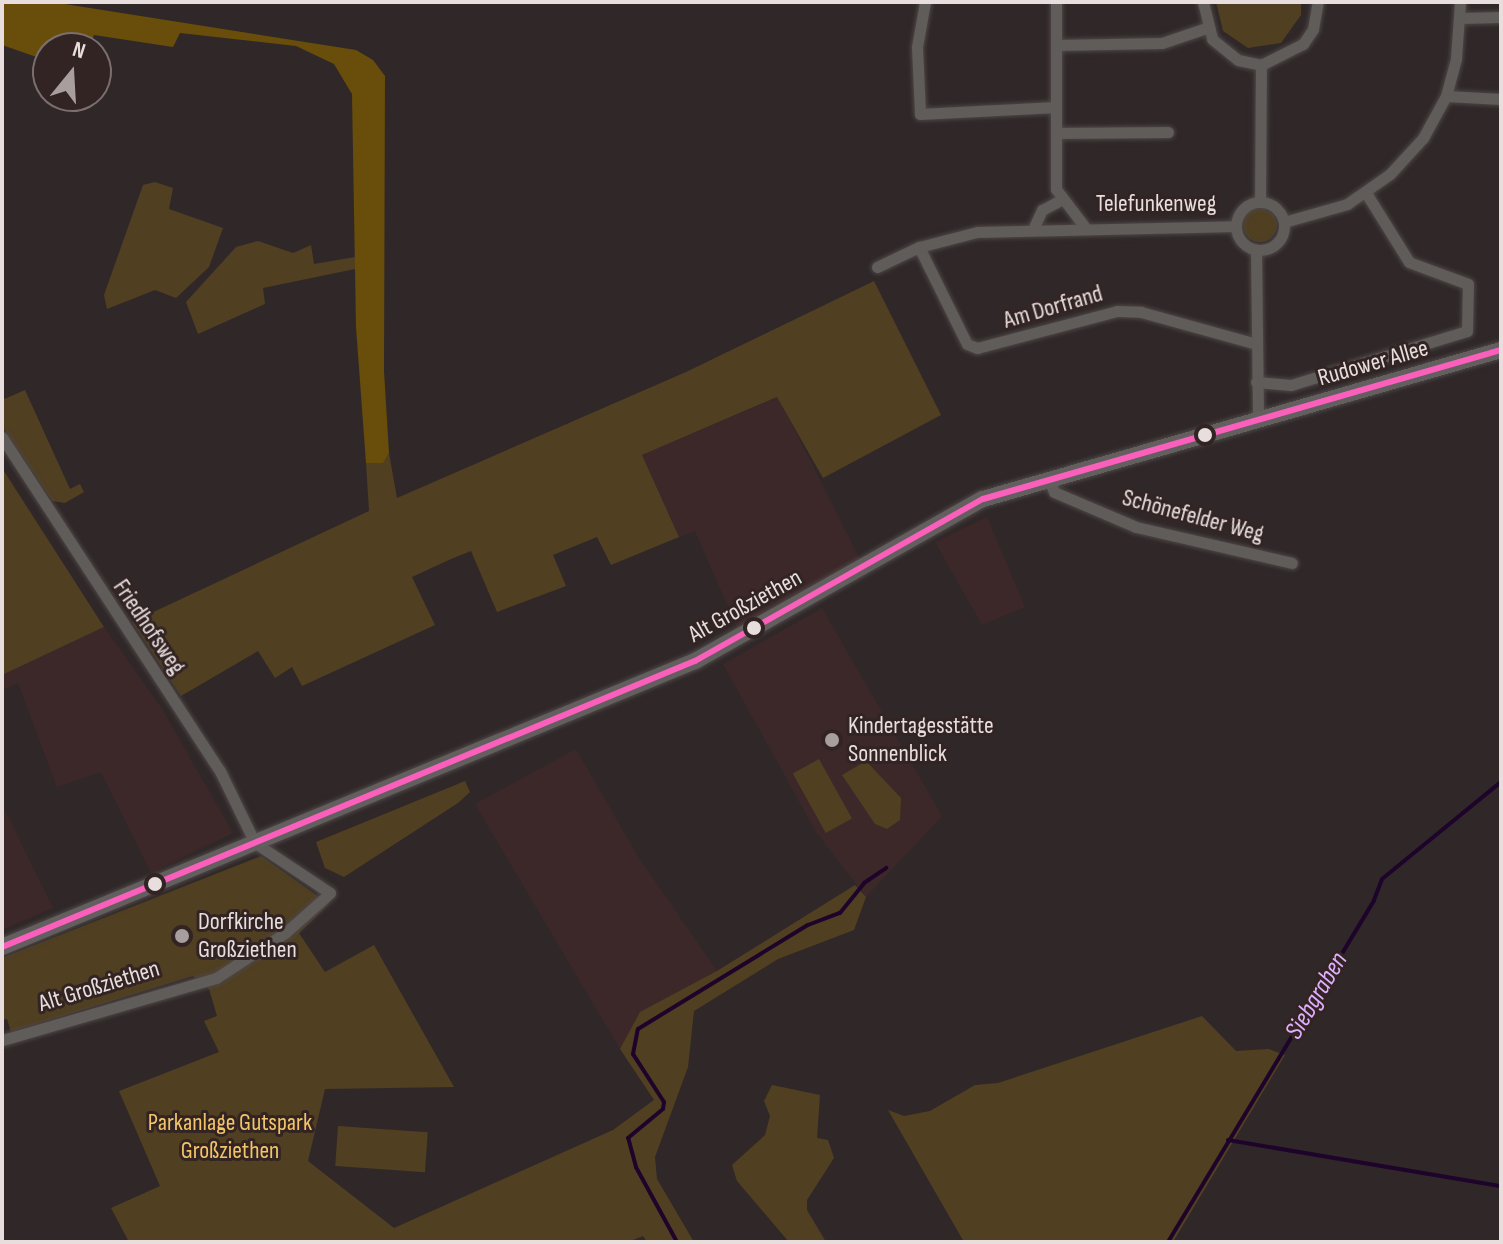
<!DOCTYPE html>
<html>
<head>
<meta charset="utf-8">
<style>
  body { margin:0 }
  #map { position:relative; width:1503px; height:1244px; overflow:hidden; background:#302828; font-family:"Sofia Sans Condensed",sans-serif }
  div>[style] { position:absolute }
  .built>* { inset:0; background:#3c2829 }
  .green>* { inset:0; background:#503f21; transform-origin:0 0 }
  .round { border-radius:50% }
  .forest>* { inset:0; background:#694d0b }
  .stream>* { height:4px; margin:-2px; padding:0 2px; transform-origin:2px; border-radius:2px; background:#1e042b }
  .roads { filter:drop-shadow(0 0 2px #4d4646) drop-shadow(0 0 2px #4d4646) }
  .street>* { height:11px; margin:-5.5px; padding:0 5.5px; transform-origin:5.5px; border-radius:5.5px; background:#5f5c5a }
  .street>.ring { margin:-5.5px; padding:0; box-sizing:content-box; background:none; border:11px solid #5f5c5a; border-radius:50% }
  .secondary>* { height:16px; margin:-8px; padding:0 8px; transform-origin:8px; border-radius:8px; background:#625f5e }
  .bus-1>* { height:6px; margin:-3px; padding:0 3px; transform-origin:3px; border-radius:3px; background:#fa60bb }
  .dots>* { width:22px; height:22px; translate:-50% -50%; box-sizing:border-box; border:4px solid #332424; border-radius:50% }
  span { translate:-50% -50%; white-space:nowrap; text-align:center; line-height:1.15; -webkit-text-stroke:6px #332424; paint-order:stroke }
  .street-label { font-size:24px; color:#e8dede }
  .poi-label { font-size:24px; color:#e8dede }
  .left { translate:0 -50%; text-align:left }
  .park-label { font-size:24px; color:#f3c568 }
  .water-label { font-size:26px; color:#e0aeff; font-style:italic }
  .frame { position:absolute; inset:0; border:4px solid #e8dede; pointer-events:none }
  .north { position:absolute; left:32px; top:32px; width:80px; height:80px; box-sizing:border-box; background:#332424; border:2px solid #7b6e6e; border-radius:50%; rotate:18deg; font-size:22px; font-weight:700; line-height:32px; text-align:center; color:#e8dede }
  .north::after { content:''; display:block; margin:auto; width:28px; height:36px; background:#a89e9e; clip-path:polygon(50% 0,100% 100%,50% 72%,0 100%) }
</style>
</head>
<body>
<div id="map">
  <div class="built">
    <div style="clip-path:polygon(778px 397px,860px 559px,738px 630px,695px 531px,679px 537px,642px 455px)"></div>
    <div style="clip-path:polygon(987px 517px,1025px 607px,982px 625px,935px 542px)"></div>
    <div style="clip-path:polygon(822px 608px,942px 816px,866px 897px,816px 832px,723px 664px)"></div>
    <div style="clip-path:polygon(104px 627px,162px 709px,233px 833px,151px 873px,101px 772px,57px 787px,18px 683px,2px 690px,2px 675px)"></div>
    <div style="clip-path:polygon(576px 749px,637px 855px,724px 981px,620px 1049px,475px 804px)"></div>
    <div style="clip-path:polygon(2px 804px,53px 908px,2px 930px)"></div>
  </div>
  <div class="green">
    <div style="clip-path:polygon(1216px 2px,1301px 2px,1301px 15px,1281px 43px,1248px 48px,1223px 31px)"></div>
    <div style="clip-path:polygon(155px 182px,173px 188px,169px 209px,223px 228px,209px 267px,176px 298px,155px 290px,107px 309px,104px 295px,143px 185px)"></div>
    <div class="round" style="left:1243px;top:208px;width:34px;height:34px"></div>
    <div style="clip-path:polygon(258px 241px,293px 253px,311px 245px,314px 264px,355px 257px,355px 269px,263px 288px,265px 304px,198px 334px,186px 302px,236px 247px)"></div>
    <div style="clip-path:polygon(874px 281px,941px 415px,823px 478px,777px 397px,642px 455px,679px 537px,611px 565px,597px 537px,553px 555px,566px 586px,497px 612px,471px 551px,451px 559px,412px 577px,435px 625px,302px 686px,292px 667px,275px 678px,258px 651px,181px 696px,132px 622px,369px 511px,366px 463px,382px 463px,389px 453px,397px 498px,686px 372px)"></div>
    <div style="clip-path:polygon(25px 390px,70px 489px,80px 484px,84px 492px,65px 503px,52px 501px,2px 426px,2px 400px)"></div>
    <div style="clip-path:polygon(2px 468px,104px 627px,2px 675px)"></div>
    <div style="left:819px;top:759px;width:68px;height:30px;rotate:61deg"></div>
    <div style="clip-path:polygon(866px 761px,901px 798px,900px 820px,887px 829px,875px 824px,842px 775px)"></div>
    <div style="clip-path:polygon(465px 781px,470px 792px,458px 803px,344px 877px,325px 868px,316px 842px)"></div>
    <div style="clip-path:polygon(261px 856px,329px 904px,299px 933px,325px 972px,374px 945px,454px 1087px,325px 1089px,308px 1161px,394px 1228px,613px 1130px,654px 1100px,620px 1049px,640px 1012px,717px 971px,855px 885px,866px 897px,854px 930px,778px 959px,694px 1011px,688px 1067px,655px 1157px,657px 1179px,694px 1242px,647px 1242px,643px 1236px,628px 1242px,129px 1242px,111px 1208px,160px 1186px,119px 1091px,219px 1052px,204px 1021px,217px 1016px,209px 989px,193px 976px,11px 1032px,7px 1019px,2px 1020px,2px 958px)"></div>
    <div style="clip-path:polygon(1202px 1016px,1236px 1051px,1269px 1049px,1285px 1055px,1173px 1242px,964px 1242px,888px 1110px,904px 1116px,930px 1111px,975px 1085px,998px 1083px)"></div>
    <div style="clip-path:polygon(772px 1085px,820px 1095px,817px 1138px,828px 1140px,834px 1158px,807px 1200px,807px 1210px,826px 1242px,789px 1242px,737px 1181px,732px 1165px,765px 1135px,770px 1116px,764px 1101px)"></div>
    <div style="left:338px;top:1126px;width:90px;height:40px;rotate:4deg"></div>
  </div>
  <div class="forest">
    <div style="clip-path:polygon(2px 2px,52px 2px,356px 50px,373px 60px,385px 76px,384px 371px,389px 453px,383px 463px,366px 463px,356px 327px,352px 94px,334px 64px,296px 46px,180px 33px,173px 47px,94px 35px,89px 48px,48px 48px,48px 61px,2px 45px)"></div>
  </div>
  <div class="stream">
    <div style="left:1228px;top:1140px;width:277px;rotate:9.6deg"></div>
    <div style="left:677px;top:1242px;width:85px;rotate:-118.7deg"></div>
    <div style="left:636px;top:1167px;width:30px;rotate:-105deg"></div>
    <div style="left:628px;top:1138px;width:45px;rotate:-39.6deg"></div>
    <div style="left:663px;top:1109px;width:7px;rotate:-82deg"></div>
    <div style="left:664px;top:1102px;width:57px;rotate:-122.9deg"></div>
    <div style="left:633px;top:1054px;width:25px;rotate:-79deg"></div>
    <div style="left:638px;top:1029px;width:199px;rotate:-31.5deg"></div>
    <div style="left:808px;top:925px;width:34px;rotate:-21deg"></div>
    <div style="left:840px;top:913px;width:38px;rotate:-51deg"></div>
    <div style="left:864px;top:883px;width:27px;rotate:-34deg"></div>
    <div style="left:1168px;top:1242px;width:399px;rotate:-58.9deg"></div>
    <div style="left:1374px;top:900px;width:22px;rotate:-69deg"></div>
    <div style="left:1382px;top:879px;width:154px;rotate:-39.2deg"></div>
  </div>
  <div class="roads">
    <div class="street">
      <div style="left:925px;top:2px;width:46px;rotate:100.1deg"></div>
      <div style="left:917px;top:47px;width:67px;rotate:87.4deg"></div>
      <div style="left:920px;top:114px;width:136px;rotate:-2.9deg"></div>
      <div style="left:1056px;top:2px;width:187px;rotate:90deg"></div>
      <div style="left:1056px;top:189px;width:46px;rotate:52.9deg"></div>
      <div style="left:1203px;top:2px;width:38px;rotate:76deg"></div>
      <div style="left:1212px;top:39px;width:33px;rotate:39deg"></div>
      <div style="left:1238px;top:60px;width:24px;rotate:12deg"></div>
      <div style="left:1261px;top:65px;width:47px;rotate:-26.6deg"></div>
      <div style="left:1303px;top:44px;width:18px;rotate:-56deg"></div>
      <div style="left:1313px;top:29px;width:27px;rotate:-80deg"></div>
      <div style="left:1460px;top:18px;width:41px;rotate:-1.4deg"></div>
      <div style="left:1056px;top:45px;width:106px;rotate:-1.1deg"></div>
      <div style="left:1162px;top:43px;width:46px;rotate:-18.8deg"></div>
      <div style="left:1446px;top:96px;width:55px;rotate:3.1deg"></div>
      <div style="left:1056px;top:133px;width:112px;rotate:-0.5deg"></div>
      <div style="left:1260px;top:201px;width:136px;rotate:-89.6deg"></div>
      <div class="ring" style="left:1236px;top:202px;width:37px;height:37px"></div>
      <div style="left:1284px;top:222px;width:66px;rotate:-15.9deg"></div>
      <div style="left:1347px;top:204px;width:52px;rotate:-34.9deg"></div>
      <div style="left:1390px;top:174px;width:49px;rotate:-47.5deg"></div>
      <div style="left:1423px;top:138px;width:48px;rotate:-61.3deg"></div>
      <div style="left:1446px;top:96px;width:39px;rotate:-75deg"></div>
      <div style="left:1456px;top:58px;width:56px;rotate:-85.9deg"></div>
      <div style="left:1034px;top:227px;width:19px;rotate:-65deg"></div>
      <div style="left:1042px;top:210px;width:21px;rotate:-28deg"></div>
      <div style="left:919px;top:247px;width:108px;rotate:63.7deg"></div>
      <div style="left:967px;top:344px;width:11px;rotate:22deg"></div>
      <div style="left:977px;top:348px;width:145px;rotate:-14.8deg"></div>
      <div style="left:1117px;top:311px;width:24px;rotate:2deg"></div>
      <div style="left:1141px;top:312px;width:119px;rotate:15.5deg"></div>
      <div style="left:1256px;top:250px;width:170px;rotate:89.3deg"></div>
      <div style="left:877px;top:267px;width:47px;rotate:-25.5deg"></div>
      <div style="left:919px;top:247px;width:60px;rotate:-14.5deg"></div>
      <div style="left:977px;top:232px;width:259px;rotate:-1.3deg"></div>
      <div style="left:1256px;top:382px;width:35px;rotate:5deg"></div>
      <div style="left:1291px;top:385px;width:184px;rotate:-17.1deg"></div>
      <div style="left:1467px;top:331px;width:47px;rotate:-88.8deg"></div>
      <div style="left:1468px;top:284px;width:63px;rotate:-159.6deg"></div>
      <div style="left:1409px;top:262px;width:81px;rotate:-121.9deg"></div>
      <div style="left:2px;top:437px;width:399px;rotate:56.9deg"></div>
      <div style="left:220px;top:771px;width:80px;rotate:64.1deg"></div>
      <div style="left:255px;top:843px;width:90px;rotate:33.7deg"></div>
      <div style="left:330px;top:893px;width:60px;rotate:138.4deg"></div>
      <div style="left:285px;top:933px;width:82px;rotate:146.9deg"></div>
      <div style="left:216px;top:978px;width:223px;rotate:163.8deg"></div>
      <div style="left:1049px;top:479px;width:14px;rotate:69deg"></div>
      <div style="left:1054px;top:492px;width:89px;rotate:23.1deg"></div>
      <div style="left:1136px;top:527px;width:160px;rotate:13deg"></div>
    </div>
    <div class="secondary">
      <div style="left:2px;top:947px;width:750px;rotate:-22.43deg"></div>
      <div style="left:695px;top:661px;width:330px;rotate:-29.4deg"></div>
      <div style="left:983px;top:499px;width:539px;rotate:-16.05deg"></div>
    </div>
  </div>
  <div class="bus-1">
    <div style="left:2px;top:947px;width:750px;rotate:-22.43deg"></div>
    <div style="left:695px;top:661px;width:330px;rotate:-29.4deg"></div>
    <div style="left:983px;top:499px;width:539px;rotate:-16.05deg"></div>
  </div>
  <div class="dots">
    <div style="left:1205px;top:435px;background:#e8dede"></div>
    <div style="left:754px;top:628px;background:#e8dede"></div>
    <div style="left:832px;top:740px;background:#a89e9e"></div>
    <div style="left:155px;top:884px;background:#e8dede"></div>
    <div style="left:182px;top:936px;background:#a89e9e"></div>
  </div>
  <div class="street-label">
    <span style="left:1156px;top:204px">Telefunkenweg</span>
    <span style="left:1053px;top:307px;rotate:-16deg">Am Dorfrand</span>
    <span style="left:1373px;top:363px;rotate:-16deg">Rudower Allee</span>
    <span style="left:1193px;top:516px;rotate:15deg">Schönefelder Weg</span>
    <span style="left:745px;top:606px;rotate:-29deg">Alt Großziethen</span>
    <span style="left:149px;top:627px;rotate:56deg">Friedhofsweg</span>
    <span style="left:99px;top:986px;rotate:-17deg">Alt Großziethen</span>
  </div>
  <div class="poi-label">
    <span class="left" style="left:848px;top:740px">Kindertagesstätte<br>Sonnenblick</span>
    <span class="left" style="left:198px;top:936px">Dorfkirche<br>Großziethen</span>
  </div>
  <div class="park-label">
    <span style="left:230px;top:1137px">Parkanlage Gutspark<br>Großziethen</span>
  </div>
  <div class="water-label">
    <span style="left:1317px;top:996px;rotate:-59deg">Siebgraben</span>
  </div>
  <div class="frame"></div>
  <div class="north">N</div>
</div>
</body>
</html>
